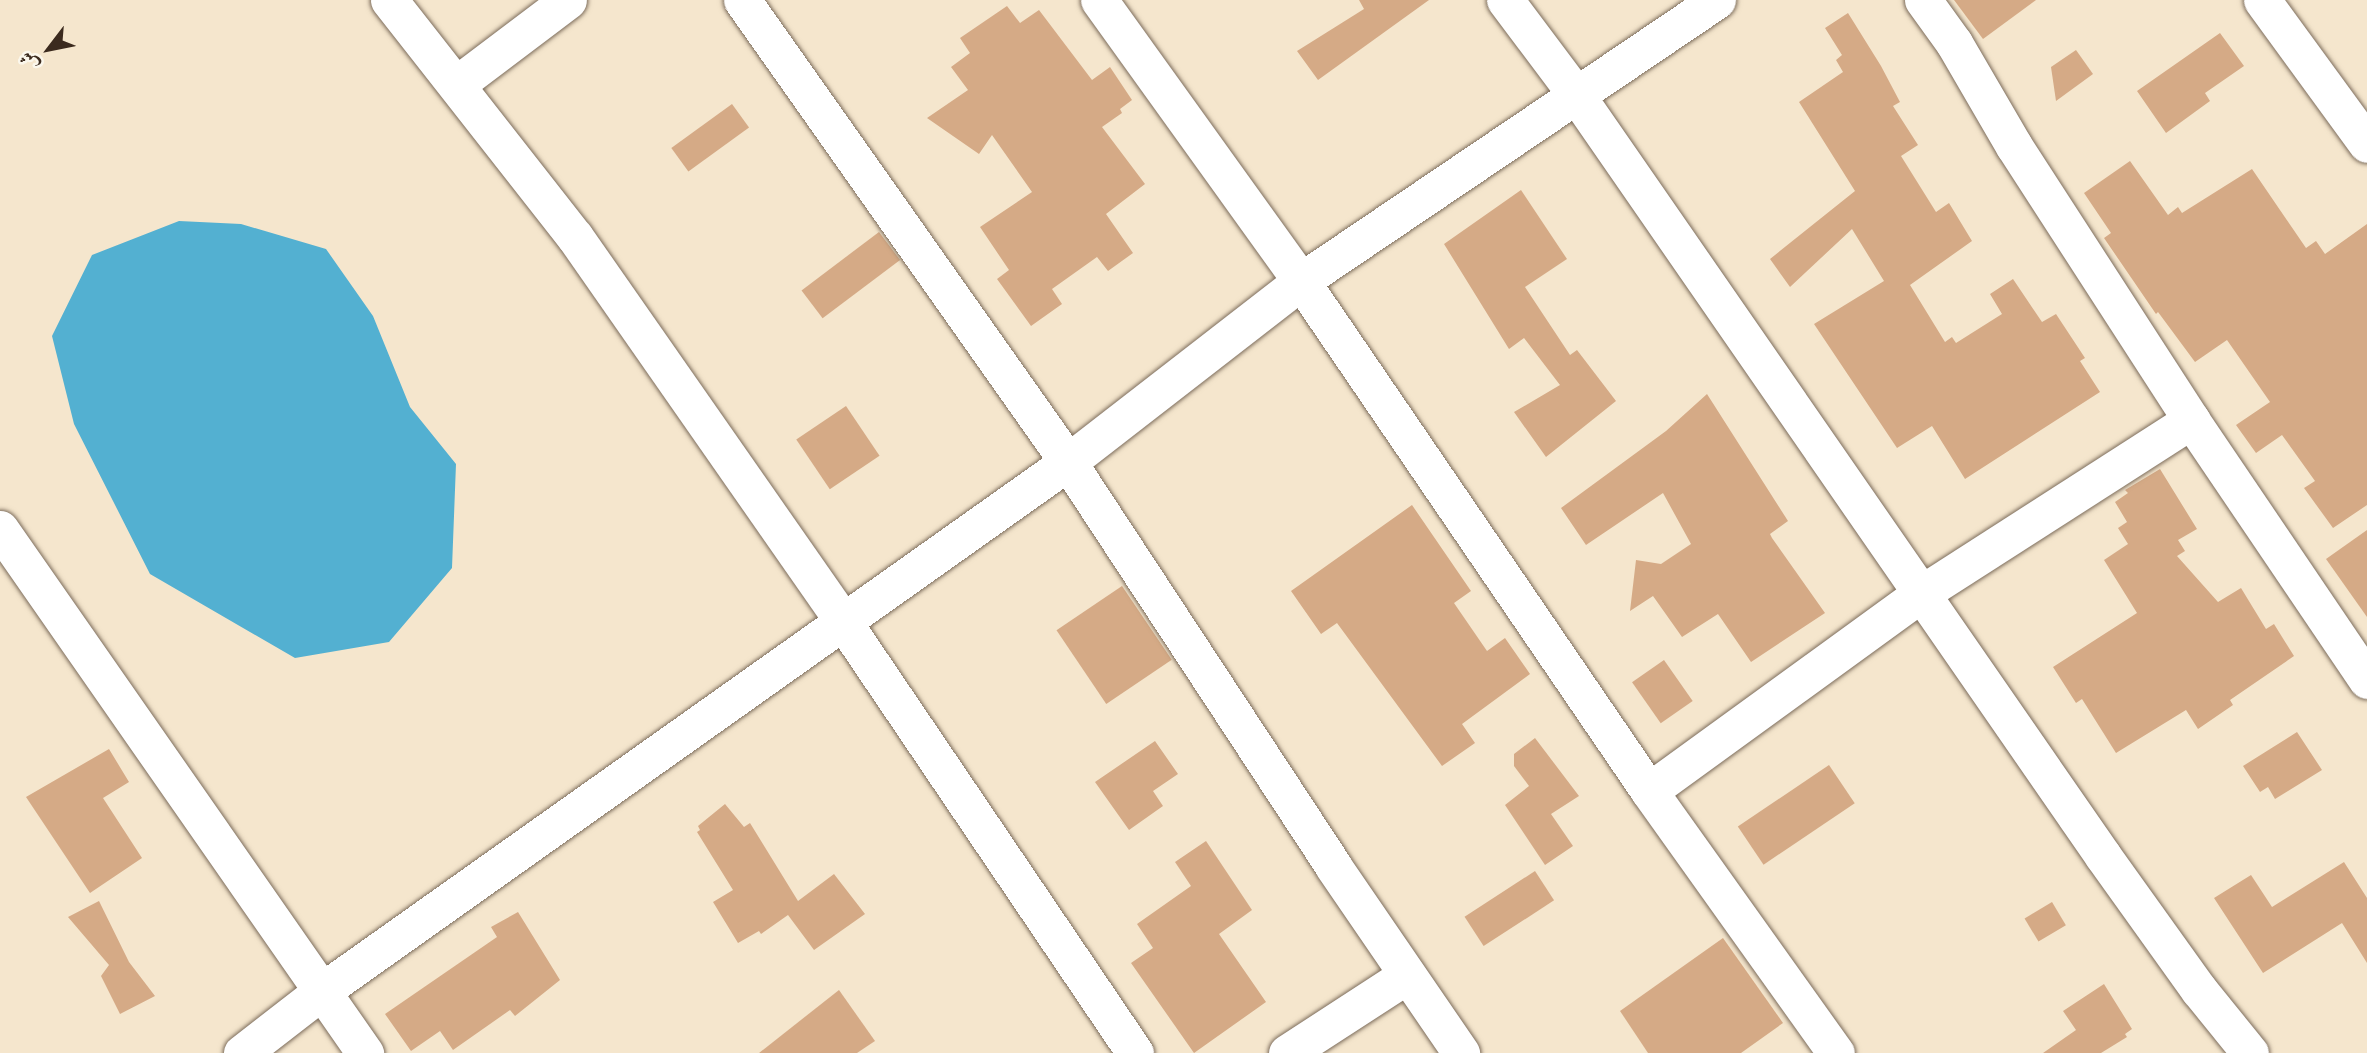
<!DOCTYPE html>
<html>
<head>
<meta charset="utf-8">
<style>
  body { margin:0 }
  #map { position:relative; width:2367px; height:1053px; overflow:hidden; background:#f5e6cd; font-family:"Old Standard TT",Amiri,serif }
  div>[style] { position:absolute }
  .water>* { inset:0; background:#53b0d1 }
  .building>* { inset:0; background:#d5aa86; transform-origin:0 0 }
  .roads { filter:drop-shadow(0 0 2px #7c6c5b) drop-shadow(0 0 2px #7c6c5b) }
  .minor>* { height:37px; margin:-18.5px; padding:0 18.5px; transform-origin:18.5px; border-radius:18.5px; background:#fff }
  span { translate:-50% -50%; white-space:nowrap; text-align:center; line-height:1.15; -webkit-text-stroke:6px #fbf7ec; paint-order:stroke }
  .north { position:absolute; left:14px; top:14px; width:70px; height:70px; -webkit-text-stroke:5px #fbf7ec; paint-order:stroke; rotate:238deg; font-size:19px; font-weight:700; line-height:28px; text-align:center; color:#3b2a1e }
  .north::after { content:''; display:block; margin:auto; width:24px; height:32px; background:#3b2a1e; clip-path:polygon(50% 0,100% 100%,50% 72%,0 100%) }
</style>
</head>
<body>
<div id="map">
  <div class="water">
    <div style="clip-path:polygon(179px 221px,241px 224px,326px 249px,373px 316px,410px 407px,456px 464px,452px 568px,389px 642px,295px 658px,150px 574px,74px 424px,52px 336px,92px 255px)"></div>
  </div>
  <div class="building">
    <div style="clip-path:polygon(1359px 0,1429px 0,1318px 80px,1297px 51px,1364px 9px)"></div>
    <div style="clip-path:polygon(1954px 0,2036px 0,1983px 39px)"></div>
    <div style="clip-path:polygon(1007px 6px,1020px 23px,1039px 10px,1092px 80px,1110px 67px,1132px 100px,1120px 109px,1122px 113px,1102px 127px,1145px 184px,1106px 214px,1133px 253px,1108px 271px,1097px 257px,1052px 289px,1062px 304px,1031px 326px,997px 279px,1009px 270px,980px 227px,1032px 192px,992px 135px,979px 154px,927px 118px,968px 90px,951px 67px,970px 53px,960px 38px)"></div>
    <div style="clip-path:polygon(1848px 13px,1881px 66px,1900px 102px,1893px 106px,1918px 145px,1901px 156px,1936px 212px,1949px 203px,1972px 241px,1910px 285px,1945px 342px,1952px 337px,1956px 343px,2002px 314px,1990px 294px,2013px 279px,2042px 322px,2056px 314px,2085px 358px,2080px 361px,2100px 392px,1965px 479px,1932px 426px,1897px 448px,1814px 324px,1884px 281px,1852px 229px,1790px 287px,1770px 259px,1855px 191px,1799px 102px,1843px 72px,1836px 60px,1842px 55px,1825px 28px)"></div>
    <div style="clip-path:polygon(2220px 33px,2244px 66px,2205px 93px,2210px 101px,2166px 133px,2137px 91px)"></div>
    <div style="clip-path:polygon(2076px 50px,2093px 74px,2056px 101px,2051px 67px)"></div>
    <div style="left:732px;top:104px;width:29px;height:75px;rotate:54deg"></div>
    <div style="clip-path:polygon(2130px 161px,2168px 215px,2178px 207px,2182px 213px,2252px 169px,2306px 248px,2316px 241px,2325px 254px,2367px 224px,2367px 505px,2333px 528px,2304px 488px,2315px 481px,2282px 435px,2256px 453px,2236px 425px,2270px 402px,2227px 340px,2195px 362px,2158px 312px,2156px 314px,2104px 238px,2111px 233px,2084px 193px)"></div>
    <div style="clip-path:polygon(1521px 190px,1567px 259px,1525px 287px,1570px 355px,1577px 350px,1616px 401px,1546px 457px,1514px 412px,1560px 385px,1524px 338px,1509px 349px,1444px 244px)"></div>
    <div style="left:879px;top:232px;width:35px;height:97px;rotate:53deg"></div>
    <div style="clip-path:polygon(1707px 394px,1788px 521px,1770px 534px,1772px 538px,1825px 613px,1751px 662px,1718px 614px,1682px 637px,1653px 596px,1630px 611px,1636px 560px,1661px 564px,1691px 544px,1663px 493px,1586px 545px,1561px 508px,1666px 431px)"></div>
    <div style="left:846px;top:406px;width:60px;height:60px;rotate:56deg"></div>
    <div style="clip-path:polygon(2160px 469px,2197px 529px,2178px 540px,2185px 551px,2177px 556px,2218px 602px,2241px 588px,2266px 629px,2274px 624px,2294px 656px,2230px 700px,2233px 705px,2198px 729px,2186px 710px,2116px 753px,2082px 699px,2076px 703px,2053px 667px,2137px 613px,2104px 560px,2128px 544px,2118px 528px,2127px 522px,2115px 502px,2128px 493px,2125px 490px)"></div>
    <div style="clip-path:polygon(1412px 505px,1471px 591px,1454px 603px,1487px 651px,1505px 638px,1530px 674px,1462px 724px,1475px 743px,1442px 766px,1337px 623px,1321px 634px,1291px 591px)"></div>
    <div style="clip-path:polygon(2367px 530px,2367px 617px,2326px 559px)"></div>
    <div style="left:1122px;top:586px;width:89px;height:79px;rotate:56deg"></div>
    <div style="left:1664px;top:660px;width:50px;height:39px;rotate:55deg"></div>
    <div style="clip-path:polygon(2297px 732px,2322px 770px,2275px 799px,2268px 787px,2260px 792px,2243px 766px)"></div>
    <div style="clip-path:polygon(1535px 738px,1579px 796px,1551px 814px,1573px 846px,1545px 865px,1505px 805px,1529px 786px,1514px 766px,1514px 754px)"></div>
    <div style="clip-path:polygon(1155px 741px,1178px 774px,1153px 791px,1163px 806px,1129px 830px,1095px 782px)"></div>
    <div style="clip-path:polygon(109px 749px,129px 782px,103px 798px,142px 858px,90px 893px,26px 797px)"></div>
    <div style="left:1829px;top:765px;width:46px;height:110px;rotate:56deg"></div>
    <div style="clip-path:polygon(725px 804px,744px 827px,750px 823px,798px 901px,834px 874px,865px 914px,814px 950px,788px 915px,761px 934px,759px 931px,738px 943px,713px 902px,733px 890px,697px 832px,700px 830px,698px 826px)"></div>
    <div style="clip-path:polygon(1206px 841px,1252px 910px,1219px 934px,1266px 1002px,1194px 1053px,1131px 963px,1153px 948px,1137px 924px,1191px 886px,1175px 862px)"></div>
    <div style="clip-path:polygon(2344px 862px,2367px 898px,2367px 963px,2342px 923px,2263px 973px,2214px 898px,2251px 875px,2272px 907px)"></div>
    <div style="left:1535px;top:871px;width:35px;height:84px;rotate:57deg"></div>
    <div style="clip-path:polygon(99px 901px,129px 962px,155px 996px,120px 1014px,101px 976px,109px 965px,68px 917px)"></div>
    <div style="left:2052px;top:902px;width:27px;height:32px;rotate:59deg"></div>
    <div style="clip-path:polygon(518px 912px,560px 980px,515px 1016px,510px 1010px,453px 1050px,440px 1031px,411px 1051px,385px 1014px,497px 937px,491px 927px)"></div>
    <div style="clip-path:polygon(1723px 938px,1783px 1023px,1741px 1053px,1648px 1053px,1620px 1011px)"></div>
    <div style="clip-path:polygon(2104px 984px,2132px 1029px,2125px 1034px,2127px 1037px,2101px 1053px,2043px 1053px,2076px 1030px,2063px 1011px)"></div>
    <div style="clip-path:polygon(839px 990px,875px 1041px,857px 1053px,759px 1053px)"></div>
  </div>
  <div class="roads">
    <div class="minor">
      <div style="left:389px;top:0;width:301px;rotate:51.9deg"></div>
      <div style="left:575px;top:237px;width:467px;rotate:55.1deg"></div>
      <div style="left:842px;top:620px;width:523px;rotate:55.91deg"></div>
      <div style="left:742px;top:0;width:565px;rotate:54.79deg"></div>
      <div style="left:1068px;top:462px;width:483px;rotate:56.7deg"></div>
      <div style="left:1333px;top:866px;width:227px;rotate:55.6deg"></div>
      <div style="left:1099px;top:0;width:346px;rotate:54.3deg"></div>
      <div style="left:1301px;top:281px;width:617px;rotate:55.69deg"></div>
      <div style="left:1649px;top:791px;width:322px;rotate:54.5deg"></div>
      <div style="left:1505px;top:0;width:120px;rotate:53.1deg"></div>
      <div style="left:1577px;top:96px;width:924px;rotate:55.31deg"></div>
      <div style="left:2103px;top:856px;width:165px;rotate:54.4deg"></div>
      <div style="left:2199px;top:990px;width:81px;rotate:51deg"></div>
      <div style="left:1923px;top:0;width:53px;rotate:54.2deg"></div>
      <div style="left:1954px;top:43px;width:119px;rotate:59.8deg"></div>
      <div style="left:2014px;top:146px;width:326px;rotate:57.1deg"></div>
      <div style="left:2191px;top:420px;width:314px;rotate:55.9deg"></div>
      <div style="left:2262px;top:0;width:178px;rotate:53.9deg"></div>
      <div style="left:457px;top:84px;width:139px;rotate:-37.1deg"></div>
      <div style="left:0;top:529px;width:639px;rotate:55.14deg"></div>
      <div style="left:1649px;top:791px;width:337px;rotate:-36deg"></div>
      <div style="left:1922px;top:593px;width:320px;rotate:-32.7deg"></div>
      <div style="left:242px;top:1053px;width:101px;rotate:-37.8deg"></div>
      <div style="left:322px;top:991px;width:915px;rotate:-35.34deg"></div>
      <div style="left:1068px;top:462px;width:295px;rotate:-37.8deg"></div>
      <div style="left:1301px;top:281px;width:502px;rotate:-34.04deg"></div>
      <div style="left:1287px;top:1053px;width:143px;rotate:-33deg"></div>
    </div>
  </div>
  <div class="north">ش</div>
</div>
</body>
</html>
